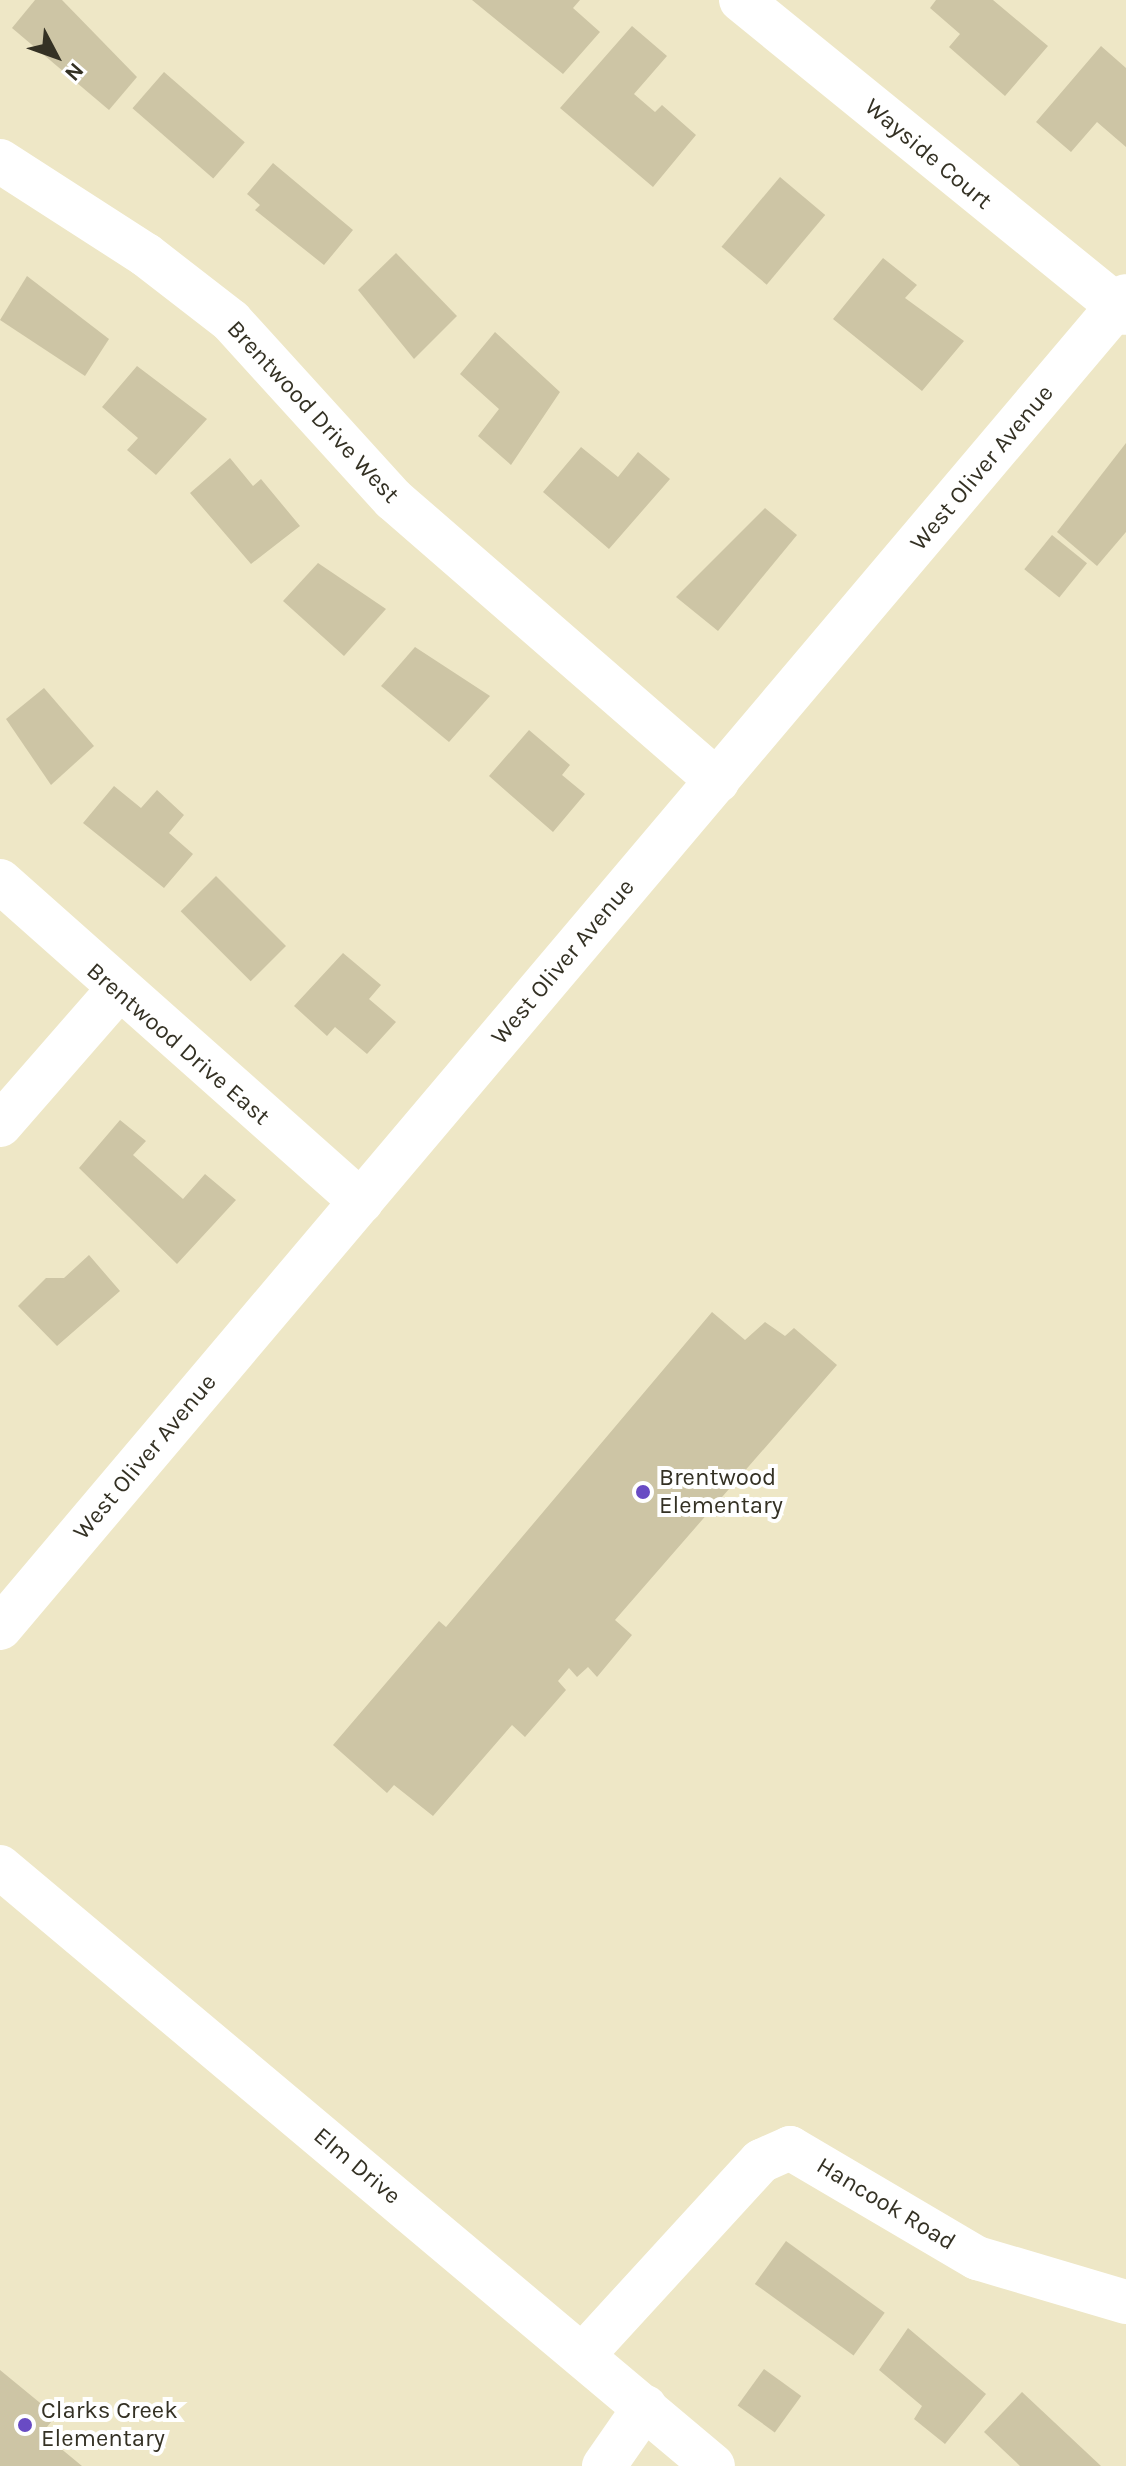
<!DOCTYPE html>
<html>
<head>
<meta charset="utf-8">
<style>
  body { margin:0 }
  #map { position:relative; width:1126px; height:2466px; overflow:hidden; background:#eee7c6; font-family:Karla,sans-serif }
  div>[style] { position:absolute }
  .building>* { inset:0; background:#cdc5a5; transform-origin:0 0 }
  .minor>* { height:44px; margin:-22px; padding:0 22px; transform-origin:22px; border-radius:22px; background:#fff }
  .dots>* { width:22px; height:22px; translate:-50% -50%; box-sizing:border-box; border:4px solid #fff; border-radius:50% }
  span { translate:-50% -50%; white-space:nowrap; text-align:center; line-height:1.15; -webkit-text-stroke:8px #fff; paint-order:stroke }
  .street-label { font-size:24px; color:#343124 }
  .poi-label { font-size:24px; color:#343124 }
  .left { translate:0 -50%; text-align:left }
  .north { position:absolute; left:16px; top:16px; width:80px; height:80px; -webkit-text-stroke:6px #fff; paint-order:stroke; rotate:131deg; font-size:22px; font-weight:700; line-height:32px; text-align:center; color:#343124 }
  .north::after { content:''; display:block; margin:auto; width:28px; height:36px; background:#343124; clip-path:polygon(50% 0,100% 100%,50% 72%,0 100%) }
</style>
</head>
<body>
<div id="map">
  <div class="building">
    <div style="clip-path:polygon(35px 0,62px 0,137px 77px,109px 110px,12px 28px)"></div>
    <div style="clip-path:polygon(472px 0,580px 0,573px 8px,600px 32px,563px 74px)"></div>
    <div style="clip-path:polygon(936px 0,993px 0,1048px 46px,1005px 96px,949px 47px,960px 34px,930px 8px)"></div>
    <div style="clip-path:polygon(632px 26px,667px 56px,634px 94px,655px 112px,662px 105px,696px 135px,653px 187px,560px 108px)"></div>
    <div style="clip-path:polygon(1101px 46px,1126px 68px,1126px 147px,1097px 122px,1071px 152px,1036px 122px)"></div>
    <div style="left:164px;top:72px;width:107px;height:48px;rotate:41deg"></div>
    <div style="clip-path:polygon(273px 163px,353px 230px,324px 265px,255px 210px,260px 205px,247px 194px)"></div>
    <div style="left:780px;top:177px;width:59px;height:91px;rotate:40deg"></div>
    <div style="clip-path:polygon(396px 253px,457px 316px,414px 359px,358px 290px)"></div>
    <div style="clip-path:polygon(883px 258px,917px 285px,905px 298px,964px 341px,922px 391px,833px 319px)"></div>
    <div style="clip-path:polygon(27px 276px,109px 339px,85px 376px,0 320px)"></div>
    <div style="clip-path:polygon(495px 332px,560px 392px,511px 465px,478px 436px,499px 409px,460px 374px)"></div>
    <div style="clip-path:polygon(137px 366px,207px 419px,156px 475px,127px 450px,138px 438px,102px 407px)"></div>
    <div style="clip-path:polygon(1126px 443px,1126px 532px,1097px 566px,1057px 532px)"></div>
    <div style="clip-path:polygon(581px 447px,618px 477px,638px 452px,670px 479px,609px 549px,543px 492px)"></div>
    <div style="clip-path:polygon(230px 458px,253px 486px,261px 479px,300px 526px,251px 564px,190px 493px)"></div>
    <div style="clip-path:polygon(765px 508px,797px 535px,718px 631px,676px 597px)"></div>
    <div style="left:1052px;top:535px;width:45px;height:44px;rotate:39deg"></div>
    <div style="clip-path:polygon(318px 563px,386px 609px,344px 656px,283px 601px)"></div>
    <div style="clip-path:polygon(415px 647px,490px 696px,449px 742px,381px 686px)"></div>
    <div style="clip-path:polygon(44px 688px,94px 746px,51px 785px,6px 719px)"></div>
    <div style="clip-path:polygon(529px 730px,570px 765px,562px 775px,585px 794px,553px 832px,489px 776px)"></div>
    <div style="clip-path:polygon(114px 786px,141px 808px,157px 790px,184px 815px,169px 833px,193px 854px,164px 888px,83px 823px)"></div>
    <div style="left:216px;top:876px;width:99px;height:50px;rotate:45deg"></div>
    <div style="clip-path:polygon(343px 953px,381px 985px,369px 999px,396px 1022px,367px 1054px,335px 1027px,327px 1036px,294px 1006px)"></div>
    <div style="clip-path:polygon(120px 1120px,146px 1141px,133px 1155px,183px 1199px,205px 1174px,236px 1200px,177px 1264px,79px 1168px)"></div>
    <div style="clip-path:polygon(89px 1255px,120px 1291px,57px 1346px,18px 1306px,46px 1278px,64px 1278px)"></div>
    <div style="clip-path:polygon(712px 1312px,745px 1340px,765px 1322px,785px 1336px,794px 1328px,837px 1365px,615px 1620px,632px 1635px,597px 1677px,588px 1667px,577px 1677px,569px 1668px,558px 1681px,566px 1690px,525px 1737px,512px 1725px,433px 1816px,394px 1785px,387px 1793px,333px 1745px,439px 1621px,446px 1627px)"></div>
    <div style="left:786px;top:2241px;width:122px;height:53px;rotate:36deg"></div>
    <div style="clip-path:polygon(908px 2328px,986px 2394px,945px 2444px,914px 2419px,922px 2406px,879px 2370px)"></div>
    <div style="left:764px;top:2369px;width:46px;height:45px;rotate:36deg"></div>
    <div style="clip-path:polygon(0 2370px,56px 2416px,42px 2433px,82px 2466px,0 2466px)"></div>
    <div style="clip-path:polygon(1022px 2392px,1101px 2466px,1020px 2466px,984px 2432px)"></div>
  </div>
  <div class="minor">
    <div style="left:741px;top:0;width:496px;rotate:39.1deg"></div>
    <div style="left:0;top:161px;width:174px;rotate:32.8deg"></div>
    <div style="left:146px;top:255px;width:108px;rotate:37.8deg"></div>
    <div style="left:231px;top:321px;width:241px;rotate:47.7deg"></div>
    <div style="left:393px;top:499px;width:430px;rotate:41deg"></div>
    <div style="left:0;top:881px;width:483px;rotate:41.6deg"></div>
    <div style="left:0;top:1125px;width:178px;rotate:-48.9deg"></div>
    <div style="left:0;top:1628px;width:1744px;rotate:-49.79deg"></div>
    <div style="left:0;top:1867px;width:931px;rotate:40.03deg"></div>
    <div style="left:583px;top:2355px;width:263px;rotate:-47.5deg"></div>
    <div style="left:761px;top:2161px;width:32px;rotate:-24deg"></div>
    <div style="left:790px;top:2148px;width:217px;rotate:30.5deg"></div>
    <div style="left:977px;top:2258px;width:155px;rotate:16.5deg"></div>
    <div style="left:604px;top:2466px;width:72px;rotate:-55.2deg"></div>
  </div>
  <div class="dots">
    <div style="left:643px;top:1492px;background:#694bc4"></div>
    <div style="left:25px;top:2425px;background:#694bc4"></div>
  </div>
  <div class="street-label">
    <span style="left:928px;top:154px;rotate:40deg">Wayside Court</span>
    <span style="left:313px;top:412px;rotate:47deg">Brentwood Drive West</span>
    <span style="left:982px;top:468px;rotate:-50deg">West Oliver Avenue</span>
    <span style="left:563px;top:962px;rotate:-50deg">West Oliver Avenue</span>
    <span style="left:178px;top:1044px;rotate:41deg">Brentwood Drive East</span>
    <span style="left:145px;top:1457px;rotate:-50deg">West Oliver Avenue</span>
    <span style="left:357px;top:2166px;rotate:40deg">Elm Drive</span>
    <span style="left:886px;top:2204px;rotate:31deg">Hancook Road</span>
  </div>
  <div class="poi-label">
    <span class="left" style="left:659px;top:1492px">Brentwood<br>Elementary</span>
    <span class="left" style="left:41px;top:2425px">Clarks Creek<br>Elementary</span>
  </div>
  <div class="north">N</div>
</div>
</body>
</html>
